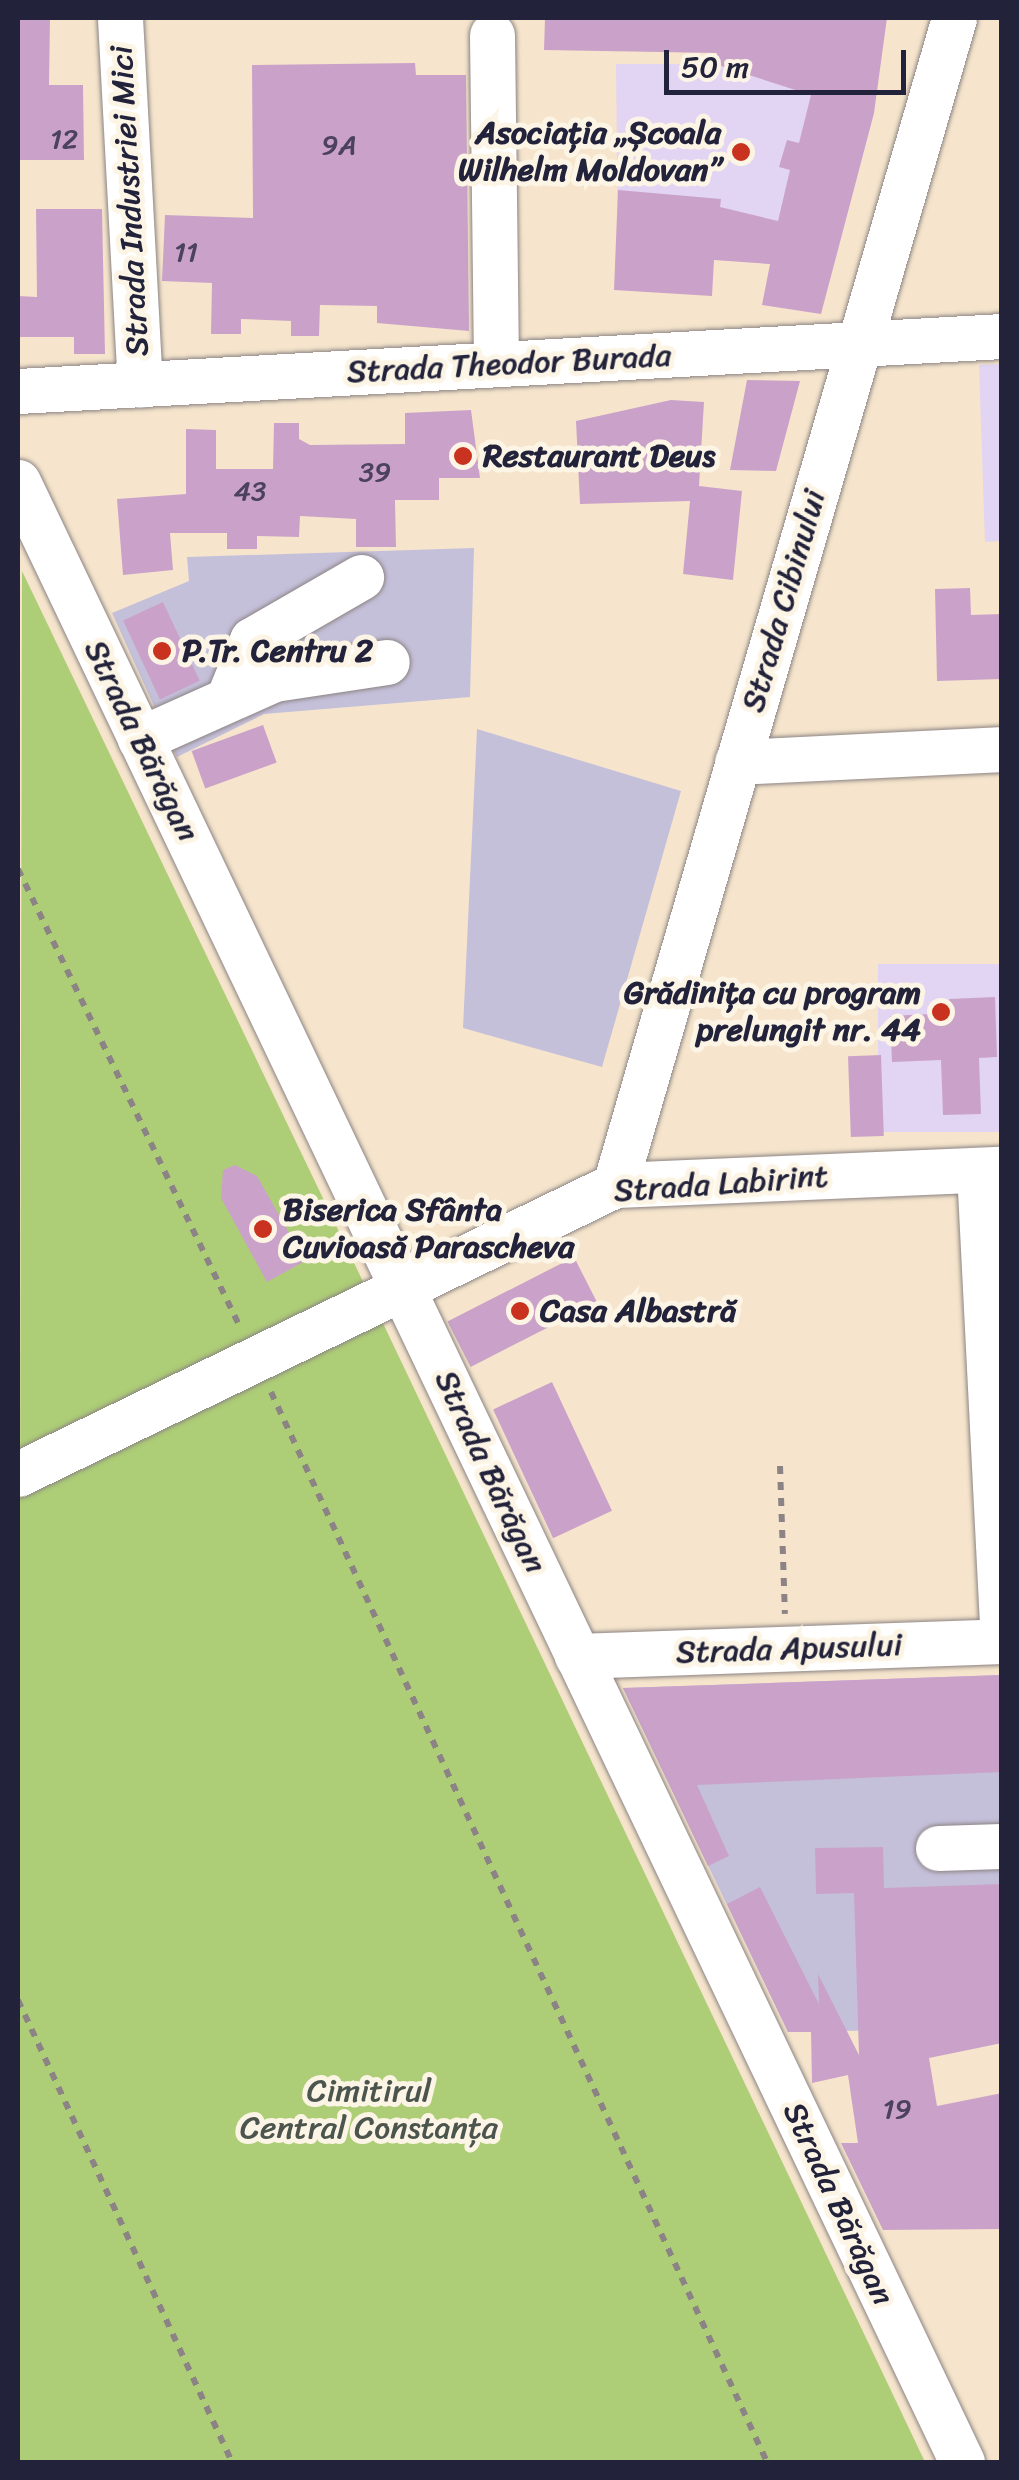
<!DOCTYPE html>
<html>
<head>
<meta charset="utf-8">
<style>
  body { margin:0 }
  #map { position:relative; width:1019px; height:2480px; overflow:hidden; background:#f6e5cc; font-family:Sriracha,sans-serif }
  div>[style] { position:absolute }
  .built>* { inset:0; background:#e2d4f3; transform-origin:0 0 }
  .industrial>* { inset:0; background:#c5c0da }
  .green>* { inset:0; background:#adcd76 }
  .building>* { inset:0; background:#caa2c9; transform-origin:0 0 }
  .path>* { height:6px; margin-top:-3px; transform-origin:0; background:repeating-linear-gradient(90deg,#8c8484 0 8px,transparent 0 16px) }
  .roads { filter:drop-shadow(0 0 2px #8c8484) drop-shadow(0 0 2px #8c8484) }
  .minor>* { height:45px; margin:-22.5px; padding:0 22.5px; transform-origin:22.5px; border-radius:22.5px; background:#fff }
  .dots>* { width:28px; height:28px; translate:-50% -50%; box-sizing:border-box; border:5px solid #fcf5e5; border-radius:50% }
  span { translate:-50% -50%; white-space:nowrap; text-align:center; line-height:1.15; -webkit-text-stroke:10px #fcf5e5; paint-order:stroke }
  .number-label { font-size:28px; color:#4c425e }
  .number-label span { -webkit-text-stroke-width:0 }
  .poi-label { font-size:32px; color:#22223b; font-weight:700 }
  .right { translate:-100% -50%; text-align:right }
  .left { translate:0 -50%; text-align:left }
  .street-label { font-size:32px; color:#22223b }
  .park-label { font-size:32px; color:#4c554d }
  .frame { position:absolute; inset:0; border:20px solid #22223b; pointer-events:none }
  .scale { position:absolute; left:664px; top:50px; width:242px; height:45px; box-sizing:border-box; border:5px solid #22223b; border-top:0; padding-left:12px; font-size:30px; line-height:35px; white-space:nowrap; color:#22223b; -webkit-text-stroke:8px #fcf5e5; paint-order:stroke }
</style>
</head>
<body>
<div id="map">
  <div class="built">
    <div style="clip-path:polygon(616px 64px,715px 64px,874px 113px,833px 269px,618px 252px)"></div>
    <div style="clip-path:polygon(1001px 364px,1001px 541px,985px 542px,979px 365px)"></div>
    <div style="left:1001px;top:964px;width:168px;height:123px;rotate:90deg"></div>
  </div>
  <div class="industrial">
    <div style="clip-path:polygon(474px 548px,470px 697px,264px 714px,177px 757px,112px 613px,189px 581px,187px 557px)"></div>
    <div style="clip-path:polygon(477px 729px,681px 791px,602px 1067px,463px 1028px)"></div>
    <div style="clip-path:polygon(1001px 1675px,1001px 2028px,788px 2032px,623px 1688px)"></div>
  </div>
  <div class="green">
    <div style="clip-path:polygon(22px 571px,380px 1317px,925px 2462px,18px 2462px)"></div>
  </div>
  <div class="building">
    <div style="clip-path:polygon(18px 18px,50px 18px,49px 85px,83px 85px,84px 160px,18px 160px)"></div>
    <div style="clip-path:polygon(545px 18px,887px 18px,874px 113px,821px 314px,762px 305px,770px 264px,714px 260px,712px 296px,614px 290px,618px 190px,721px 199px,720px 207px,778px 221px,790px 170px,779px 167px,787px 140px,799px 143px,811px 95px,715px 64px,717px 53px,544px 50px)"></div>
    <div style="clip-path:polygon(415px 63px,416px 75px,466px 75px,469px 331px,377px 323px,377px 306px,320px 305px,319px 336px,291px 336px,291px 321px,241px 319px,241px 334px,211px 334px,212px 283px,162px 281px,165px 215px,253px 218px,252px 65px)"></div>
    <div style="clip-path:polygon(36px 209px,102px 209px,105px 354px,74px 354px,74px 337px,18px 337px,18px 296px,37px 297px)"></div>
    <div style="clip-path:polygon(747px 380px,800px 381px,776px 471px,730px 470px)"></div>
    <div style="clip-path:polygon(671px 400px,704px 402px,699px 486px,742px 491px,733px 580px,683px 574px,690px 501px,580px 504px,576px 421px)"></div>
    <div style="clip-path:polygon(471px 410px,480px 478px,439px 478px,439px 500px,395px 500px,396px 547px,356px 547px,356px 519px,300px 516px,299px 537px,257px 536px,257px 549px,227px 549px,227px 533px,170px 533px,173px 570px,123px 575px,117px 499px,186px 494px,186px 429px,216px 430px,216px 469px,273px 469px,274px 423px,299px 423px,299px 439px,310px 445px,405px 444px,405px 413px)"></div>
    <div style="clip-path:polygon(970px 588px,971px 615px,1002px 614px,1002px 679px,937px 681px,935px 589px)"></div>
    <div style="left:163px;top:602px;width:87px;height:44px;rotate:65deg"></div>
    <div style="left:263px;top:725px;width:40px;height:76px;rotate:70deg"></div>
    <div style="clip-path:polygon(995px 997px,997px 1057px,979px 1058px,981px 1114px,943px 1115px,941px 1060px,892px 1062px,890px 1016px,950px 1013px,949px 999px)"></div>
    <div style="left:881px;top:1055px;width:81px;height:33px;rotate:88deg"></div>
    <div style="clip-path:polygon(235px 1165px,257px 1176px,305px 1261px,267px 1282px,221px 1198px,223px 1170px)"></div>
    <div style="left:574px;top:1257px;width:51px;height:142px;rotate:63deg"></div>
    <div style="left:552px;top:1382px;width:142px;height:65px;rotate:65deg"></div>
    <div style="clip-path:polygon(1002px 1675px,1002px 1772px,697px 1785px,729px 1856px,708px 1866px,623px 1688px)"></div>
    <div style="clip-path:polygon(883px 1847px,884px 1888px,1002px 1884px,1002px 2043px,929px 2058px,937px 2106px,1002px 2093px,1002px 2229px,883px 2230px,841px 2143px,858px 2143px,848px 2075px,812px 2083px,811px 2032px,788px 2032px,727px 1904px,760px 1887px,819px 2004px,818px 1974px,859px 2055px,854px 1893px,816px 1894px,815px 1848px)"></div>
  </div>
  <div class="path">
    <div style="left:18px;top:869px;width:509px;rotate:64.14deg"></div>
    <div style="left:271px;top:1392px;width:1179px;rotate:65.13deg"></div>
    <div style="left:780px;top:1466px;width:148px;rotate:88.1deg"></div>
    <div style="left:18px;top:2000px;width:509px;rotate:65.15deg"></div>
  </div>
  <div class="roads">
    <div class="minor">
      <div style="left:120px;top:18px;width:367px;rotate:86.9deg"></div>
      <div style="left:492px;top:35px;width:329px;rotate:89.3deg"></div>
      <div style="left:18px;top:391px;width:986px;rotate:-3.2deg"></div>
      <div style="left:18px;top:482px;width:2194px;rotate:64.51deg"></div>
      <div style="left:228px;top:699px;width:64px;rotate:-67.9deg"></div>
      <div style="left:252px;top:640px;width:126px;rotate:-30deg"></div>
      <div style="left:140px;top:739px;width:147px;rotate:-24.1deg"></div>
      <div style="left:274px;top:679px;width:114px;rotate:-8.6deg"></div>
      <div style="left:737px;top:762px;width:265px;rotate:-2.8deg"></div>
      <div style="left:979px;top:1170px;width:449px;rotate:87.1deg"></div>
      <div style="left:615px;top:1185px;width:1215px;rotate:-73.8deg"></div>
      <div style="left:18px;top:1474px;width:663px;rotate:-25.83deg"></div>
      <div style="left:615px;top:1185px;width:387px;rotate:-2.4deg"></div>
      <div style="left:577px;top:1656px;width:425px;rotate:-2deg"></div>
      <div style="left:938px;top:1848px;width:64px;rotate:-1.8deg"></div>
    </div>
  </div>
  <div class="dots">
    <div style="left:741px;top:152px;background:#c8321e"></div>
    <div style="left:463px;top:456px;background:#c8321e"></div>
    <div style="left:162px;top:651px;background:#c8321e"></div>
    <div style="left:941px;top:1012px;background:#c8321e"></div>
    <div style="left:263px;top:1229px;background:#c8321e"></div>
    <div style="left:520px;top:1311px;background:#c8321e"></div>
  </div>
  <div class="number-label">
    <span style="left:64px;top:139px">12</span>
    <span style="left:339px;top:145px">9A</span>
    <span style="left:186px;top:252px">11</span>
    <span style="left:375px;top:472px">39</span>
    <span style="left:250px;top:491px">43</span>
    <span style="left:897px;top:2109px">19</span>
  </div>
  <div class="poi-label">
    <span class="right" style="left:721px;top:152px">Asociația „Școala<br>Wilhelm Moldovan”</span>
    <span class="left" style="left:483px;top:456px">Restaurant Deus</span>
    <span class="left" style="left:182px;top:651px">P.Tr. Centru 2</span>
    <span class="right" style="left:921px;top:1012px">Grădinița cu program<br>prelungit nr. 44</span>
    <span class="left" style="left:283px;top:1229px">Biserica Sfânta<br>Cuvioasă Parascheva</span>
    <span class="left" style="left:540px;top:1311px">Casa Albastră</span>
  </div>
  <div class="street-label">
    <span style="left:130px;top:201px;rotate:-93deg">Strada Industriei Mici</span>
    <span style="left:509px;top:364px;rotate:-3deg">Strada Theodor Burada</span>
    <span style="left:784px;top:601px;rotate:-74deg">Strada Cibinului</span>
    <span style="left:141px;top:741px;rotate:64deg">Strada Bărăgan</span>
    <span style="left:721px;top:1184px;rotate:-4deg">Strada Labirint</span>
    <span style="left:490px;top:1472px;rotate:65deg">Strada Bărăgan</span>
    <span style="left:789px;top:1649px;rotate:-2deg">Strada Apusului</span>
    <span style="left:838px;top:2204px;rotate:65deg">Strada Bărăgan</span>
  </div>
  <div class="park-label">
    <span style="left:369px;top:2110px">Cimitirul<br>Central Constanța</span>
  </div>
  <div class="frame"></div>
  <div class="scale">50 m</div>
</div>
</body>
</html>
